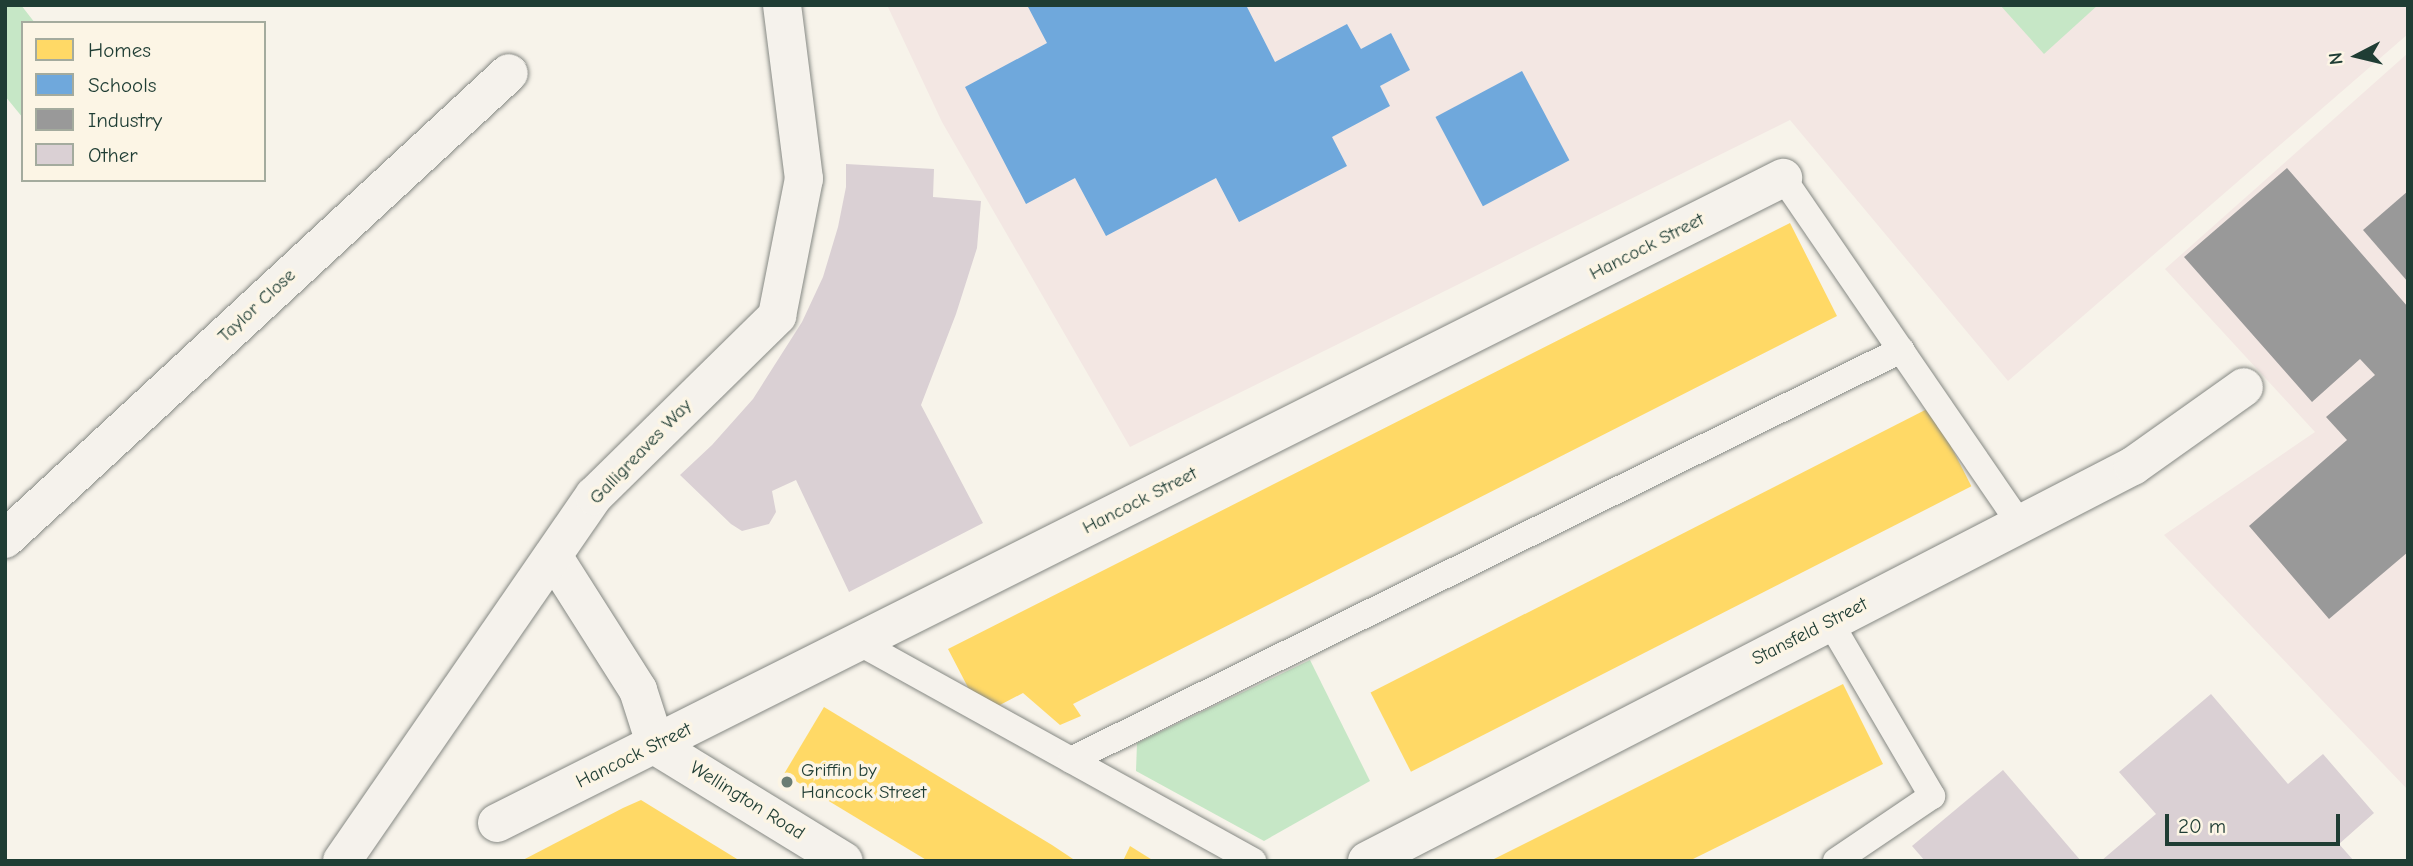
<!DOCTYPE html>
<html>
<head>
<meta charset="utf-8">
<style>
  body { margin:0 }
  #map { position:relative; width:2413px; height:866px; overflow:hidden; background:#f7f3ea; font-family:"Comic Neue",sans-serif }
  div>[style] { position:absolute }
  .built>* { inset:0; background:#f3e7e3 }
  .green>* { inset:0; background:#c6e7c6 }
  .homes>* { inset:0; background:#ffd966; transform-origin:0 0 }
  .schools>* { inset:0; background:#6fa8dc; transform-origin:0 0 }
  .industry>* { inset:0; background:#999 }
  .building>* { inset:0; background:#dad0d4 }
  .roads { filter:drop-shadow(0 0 2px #868984) drop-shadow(0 0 2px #868984) }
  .lane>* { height:26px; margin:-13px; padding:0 13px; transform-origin:13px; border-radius:13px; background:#f5f2ec }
  .street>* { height:38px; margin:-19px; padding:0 19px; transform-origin:19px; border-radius:19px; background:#f5f2ec }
  .dots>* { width:19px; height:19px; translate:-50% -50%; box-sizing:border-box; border:4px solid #fcf5e5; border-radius:50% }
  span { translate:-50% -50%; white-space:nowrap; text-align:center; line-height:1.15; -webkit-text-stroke:7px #fcf5e5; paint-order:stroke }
  .street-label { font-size:19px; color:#1f3d34 }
  .poi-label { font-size:19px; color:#1f3d34 }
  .left { translate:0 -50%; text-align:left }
  .frame { position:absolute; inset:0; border:7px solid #1f3d34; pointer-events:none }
  .legend { position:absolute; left:21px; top:21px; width:245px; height:161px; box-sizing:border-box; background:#fcf5e5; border:2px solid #a4ab9e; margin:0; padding:9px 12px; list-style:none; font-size:21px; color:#1f3d34 }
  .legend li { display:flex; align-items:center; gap:14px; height:35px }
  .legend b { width:35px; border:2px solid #a4ab9e }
  .north { position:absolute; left:2322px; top:21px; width:70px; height:70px; -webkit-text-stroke:5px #fcf5e5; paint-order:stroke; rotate:263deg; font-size:19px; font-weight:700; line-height:28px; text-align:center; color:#1f3d34 }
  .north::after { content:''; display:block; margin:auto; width:24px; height:32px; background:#1f3d34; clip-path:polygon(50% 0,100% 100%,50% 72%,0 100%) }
  .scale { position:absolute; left:2165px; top:814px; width:175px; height:32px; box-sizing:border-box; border:4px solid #1f3d34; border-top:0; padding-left:9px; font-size:21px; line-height:24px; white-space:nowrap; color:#1f3d34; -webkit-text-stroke:5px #fcf5e5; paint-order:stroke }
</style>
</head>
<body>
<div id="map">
  <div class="built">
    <div style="clip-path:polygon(887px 5px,2408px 5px,2408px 34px,2008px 381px,1790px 120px,1130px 447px,942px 122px)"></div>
    <div style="clip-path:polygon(2408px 53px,2408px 790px,2164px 535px,2315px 432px,2165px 269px)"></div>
  </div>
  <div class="green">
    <div style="clip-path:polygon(5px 5px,21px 5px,35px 23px,23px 23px,23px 118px,5px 96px)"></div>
    <div style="clip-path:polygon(2000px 5px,2098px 5px,2044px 54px)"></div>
    <div style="clip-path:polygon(1310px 660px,1370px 781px,1264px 841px,1136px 771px,1137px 743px)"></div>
  </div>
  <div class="homes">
    <div style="clip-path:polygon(1790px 223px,1837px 316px,1073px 704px,1081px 716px,1060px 725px,1023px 693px,998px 706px,973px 697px,948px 649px)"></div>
    <div style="left:1931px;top:407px;width:89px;height:629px;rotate:63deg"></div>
    <div style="clip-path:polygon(1843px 684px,1883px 764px,1778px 817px,1689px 861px,1490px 861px)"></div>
    <div style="clip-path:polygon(824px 707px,1052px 845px,1076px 861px,928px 861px,784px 774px)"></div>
    <div style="clip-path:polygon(641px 800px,737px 859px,521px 861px,623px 808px)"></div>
    <div style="clip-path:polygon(1130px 846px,1154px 861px,1123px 861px)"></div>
  </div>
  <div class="schools">
    <div style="clip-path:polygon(1027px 5px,1246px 5px,1275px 62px,1347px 24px,1361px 49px,1391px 33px,1410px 70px,1380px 86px,1390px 106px,1332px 137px,1347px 166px,1239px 222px,1216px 178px,1106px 236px,1075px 178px,1026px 204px,965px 87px,1047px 43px)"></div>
    <div style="left:1522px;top:71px;width:101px;height:98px;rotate:62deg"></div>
  </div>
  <div class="industry">
    <div style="clip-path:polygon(2287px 168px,2408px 307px,2408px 552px,2329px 619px,2249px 526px,2347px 440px,2326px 417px,2375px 375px,2360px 359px,2312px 402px,2184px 257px)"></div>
    <div style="clip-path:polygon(2408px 191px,2408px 282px,2363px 230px)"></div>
  </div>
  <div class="building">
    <div style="clip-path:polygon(846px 164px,934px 169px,933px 197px,981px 201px,977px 248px,956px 314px,921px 405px,983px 523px,849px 592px,796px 480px,772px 491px,776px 512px,769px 524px,742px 531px,731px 524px,680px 475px,712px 445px,753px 399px,802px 322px,823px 277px,838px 227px,846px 187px)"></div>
    <div style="clip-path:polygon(2211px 694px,2288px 784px,2323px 754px,2374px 813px,2339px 844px,2354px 861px,2101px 861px,2156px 814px,2119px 772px)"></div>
    <div style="clip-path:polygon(2003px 770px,2081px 861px,1925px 861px,1912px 846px)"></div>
  </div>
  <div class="roads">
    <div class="lane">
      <div style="left:1783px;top:178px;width:419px;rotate:55.6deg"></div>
      <div style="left:1830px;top:622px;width:202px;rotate:59.6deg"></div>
      <div style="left:1932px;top:796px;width:116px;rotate:145.9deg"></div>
      <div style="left:858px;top:642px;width:452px;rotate:29deg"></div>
      <div style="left:1071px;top:760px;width:926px;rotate:-26.29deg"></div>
    </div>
    <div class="street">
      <div style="left:5px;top:539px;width:686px;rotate:-42.76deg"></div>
      <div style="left:553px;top:556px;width:159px;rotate:57.6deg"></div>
      <div style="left:638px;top:690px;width:59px;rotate:72.2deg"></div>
      <div style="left:656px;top:746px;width:220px;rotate:31.5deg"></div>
      <div style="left:497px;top:823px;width:1439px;rotate:-26.64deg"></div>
      <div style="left:342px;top:861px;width:444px;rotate:-55.4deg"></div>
      <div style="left:594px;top:496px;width:257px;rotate:-44.5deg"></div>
      <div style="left:777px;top:316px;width:140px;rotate:-78.9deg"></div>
      <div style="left:804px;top:179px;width:175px;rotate:-97.2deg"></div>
      <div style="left:1367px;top:861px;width:862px;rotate:-27.28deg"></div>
      <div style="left:2133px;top:466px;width:136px;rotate:-35.4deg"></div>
    </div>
  </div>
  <div class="dots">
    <div style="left:787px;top:782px;background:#6b7d74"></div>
  </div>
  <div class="street-label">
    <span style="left:1647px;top:247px;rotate:-27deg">Hancock Street</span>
    <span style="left:257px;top:306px;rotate:-43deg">Taylor Close</span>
    <span style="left:641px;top:452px;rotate:-46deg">Galligreaves Way</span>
    <span style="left:1140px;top:501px;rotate:-27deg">Hancock Street</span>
    <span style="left:1810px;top:632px;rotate:-27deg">Stansfeld Street</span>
    <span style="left:634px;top:756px;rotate:-26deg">Hancock Street</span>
    <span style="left:747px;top:801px;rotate:32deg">Wellington Road</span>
  </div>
  <div class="poi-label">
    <span class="left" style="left:801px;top:782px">Griffin by<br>Hancock Street</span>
  </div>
  <div class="frame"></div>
  <ul class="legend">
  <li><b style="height:19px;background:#ffd966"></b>Homes</li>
  <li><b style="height:19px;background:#6fa8dc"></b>Schools</li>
  <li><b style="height:19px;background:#999"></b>Industry</li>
  <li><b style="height:19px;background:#dad0d4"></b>Other</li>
  </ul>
  <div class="north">N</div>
  <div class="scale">20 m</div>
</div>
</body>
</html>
